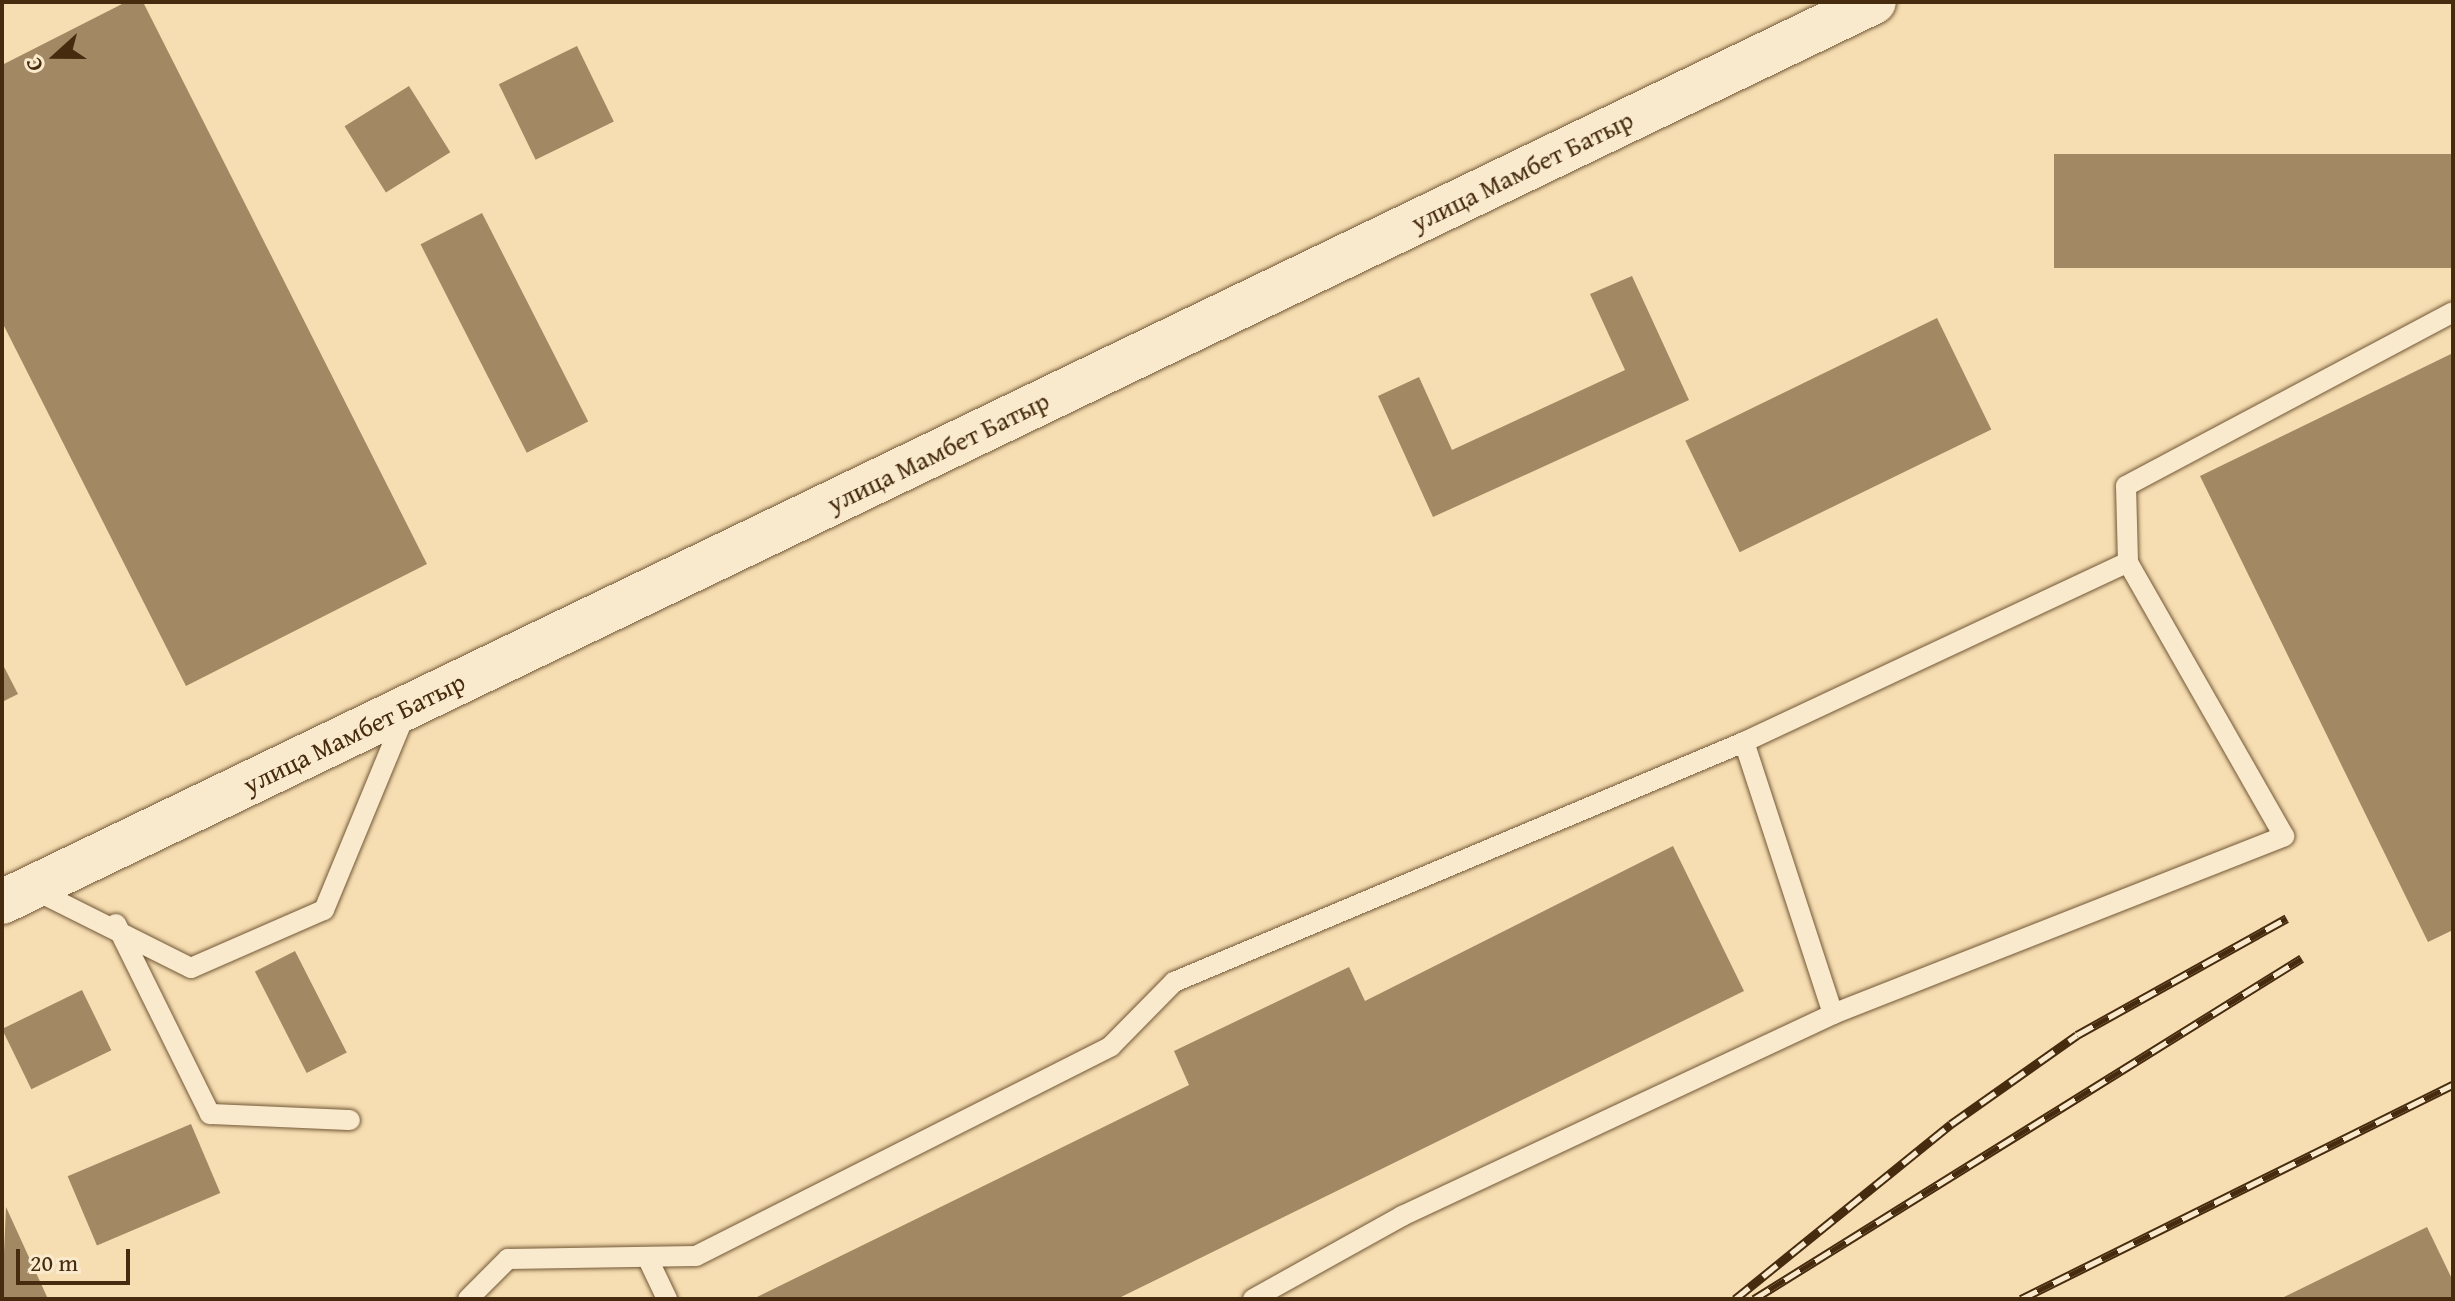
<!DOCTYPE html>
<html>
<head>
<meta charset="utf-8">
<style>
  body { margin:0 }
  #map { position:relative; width:2455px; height:1301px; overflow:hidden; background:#f7deb2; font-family:"Gentium Book Plus",serif }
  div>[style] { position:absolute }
  .building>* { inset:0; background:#a28863; transform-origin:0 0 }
  .roads { filter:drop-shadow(0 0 2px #725837) drop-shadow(0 0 2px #725837) }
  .service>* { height:20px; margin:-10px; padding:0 10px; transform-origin:10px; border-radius:10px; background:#faeacd }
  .secondary>* { height:44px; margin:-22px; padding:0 22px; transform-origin:22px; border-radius:22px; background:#faeacd }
  .rail>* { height:9px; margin-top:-4.5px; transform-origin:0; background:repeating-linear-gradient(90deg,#faeacd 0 18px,#462b0e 0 36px); box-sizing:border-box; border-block:2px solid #462b0e }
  span { translate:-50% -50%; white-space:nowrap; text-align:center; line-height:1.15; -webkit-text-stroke:8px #faeacd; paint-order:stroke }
  .street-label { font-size:26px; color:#462b0e }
  .frame { position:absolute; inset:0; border:4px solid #462b0e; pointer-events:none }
  .north { position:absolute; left:16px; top:16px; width:80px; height:80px; -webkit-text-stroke:6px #faeacd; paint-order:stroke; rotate:249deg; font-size:22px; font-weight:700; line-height:32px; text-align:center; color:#462b0e }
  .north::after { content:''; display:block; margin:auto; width:28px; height:36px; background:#462b0e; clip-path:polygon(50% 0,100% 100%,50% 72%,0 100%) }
  .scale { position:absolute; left:16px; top:1249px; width:114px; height:36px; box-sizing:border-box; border:4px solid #462b0e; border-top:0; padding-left:10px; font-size:24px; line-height:28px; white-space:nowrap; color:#462b0e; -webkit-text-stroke:6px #faeacd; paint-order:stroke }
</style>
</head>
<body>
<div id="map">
  <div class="building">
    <div style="clip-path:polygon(126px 2px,143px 2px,427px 564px,186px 686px,2px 322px,2px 65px)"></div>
    <div style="left:577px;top:46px;width:84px;height:87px;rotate:64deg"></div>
    <div style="left:409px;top:86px;width:78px;height:76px;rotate:58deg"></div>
    <div style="left:2453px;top:154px;width:114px;height:399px;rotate:90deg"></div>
    <div style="left:482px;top:213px;width:234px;height:69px;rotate:63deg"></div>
    <div style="clip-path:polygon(1632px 276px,1689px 400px,1433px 517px,1378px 396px,1419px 377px,1452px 450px,1625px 370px,1590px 294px)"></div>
    <div style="left:1937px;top:318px;width:124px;height:280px;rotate:64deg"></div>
    <div style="clip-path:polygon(2453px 353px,2453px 930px,2428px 942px,2200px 476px)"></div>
    <div style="clip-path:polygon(2px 663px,18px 694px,2px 702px)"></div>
    <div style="clip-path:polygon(1673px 846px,1744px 991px,1117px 1299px,753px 1299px,1189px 1085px,1174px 1051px,1349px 967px,1365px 1001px)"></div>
    <div style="left:295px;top:951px;width:114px;height:45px;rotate:63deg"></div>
    <div style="left:82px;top:990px;width:67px;height:89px;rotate:64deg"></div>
    <div style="left:191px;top:1124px;width:75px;height:134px;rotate:67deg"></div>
    <div style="clip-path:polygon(6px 1207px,48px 1299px,2px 1299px)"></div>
    <div style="clip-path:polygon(2427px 1227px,2453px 1281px,2453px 1299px,2280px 1299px)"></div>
  </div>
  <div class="roads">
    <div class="service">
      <div style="left:35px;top:890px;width:174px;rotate:26.6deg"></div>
      <div style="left:191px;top:968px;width:145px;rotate:-23.6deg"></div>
      <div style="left:324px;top:910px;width:212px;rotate:-67.5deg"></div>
      <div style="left:116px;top:924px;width:212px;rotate:63.7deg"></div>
      <div style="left:210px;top:1114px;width:140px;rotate:2.5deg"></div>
      <div style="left:1833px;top:1014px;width:485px;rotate:-21.5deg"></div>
      <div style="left:2284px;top:836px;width:315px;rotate:-119.7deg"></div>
      <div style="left:2128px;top:562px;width:76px;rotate:-91.5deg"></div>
      <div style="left:2126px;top:486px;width:370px;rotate:-28deg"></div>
      <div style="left:647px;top:1257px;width:47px;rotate:64.5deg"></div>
      <div style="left:468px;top:1299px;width:57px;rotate:-45deg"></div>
      <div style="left:508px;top:1259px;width:188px;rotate:-0.9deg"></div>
      <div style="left:696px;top:1256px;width:465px;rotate:-26.8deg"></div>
      <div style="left:1111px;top:1046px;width:90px;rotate:-45.5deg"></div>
      <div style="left:1174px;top:982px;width:618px;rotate:-22.83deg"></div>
      <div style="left:1744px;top:742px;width:424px;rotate:-25.1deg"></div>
      <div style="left:1253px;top:1299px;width:171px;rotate:-29.1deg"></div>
      <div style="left:1402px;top:1216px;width:476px;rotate:-25.1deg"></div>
      <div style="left:1833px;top:1014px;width:286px;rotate:-108.1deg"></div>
    </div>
    <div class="secondary">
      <div style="left:2px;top:902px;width:2077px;rotate:-25.68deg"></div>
    </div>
  </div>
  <div class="rail">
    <div style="left:1735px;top:1299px;width:278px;rotate:-39deg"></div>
    <div style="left:1951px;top:1124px;width:154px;rotate:-35.2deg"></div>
    <div style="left:2077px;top:1035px;width:240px;rotate:-29.1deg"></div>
    <div style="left:1754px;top:1299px;width:645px;rotate:-31.89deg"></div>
    <div style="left:2021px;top:1299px;width:482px;rotate:-26.4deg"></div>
  </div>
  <div class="street-label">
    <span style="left:1522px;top:171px;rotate:-26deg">улица Мамбет Батыр</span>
    <span style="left:938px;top:452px;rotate:-26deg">улица Мамбет Батыр</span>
    <span style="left:354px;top:733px;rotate:-26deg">улица Мамбет Батыр</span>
  </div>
  <div class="frame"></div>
  <div class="north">С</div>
  <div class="scale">20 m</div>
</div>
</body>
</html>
